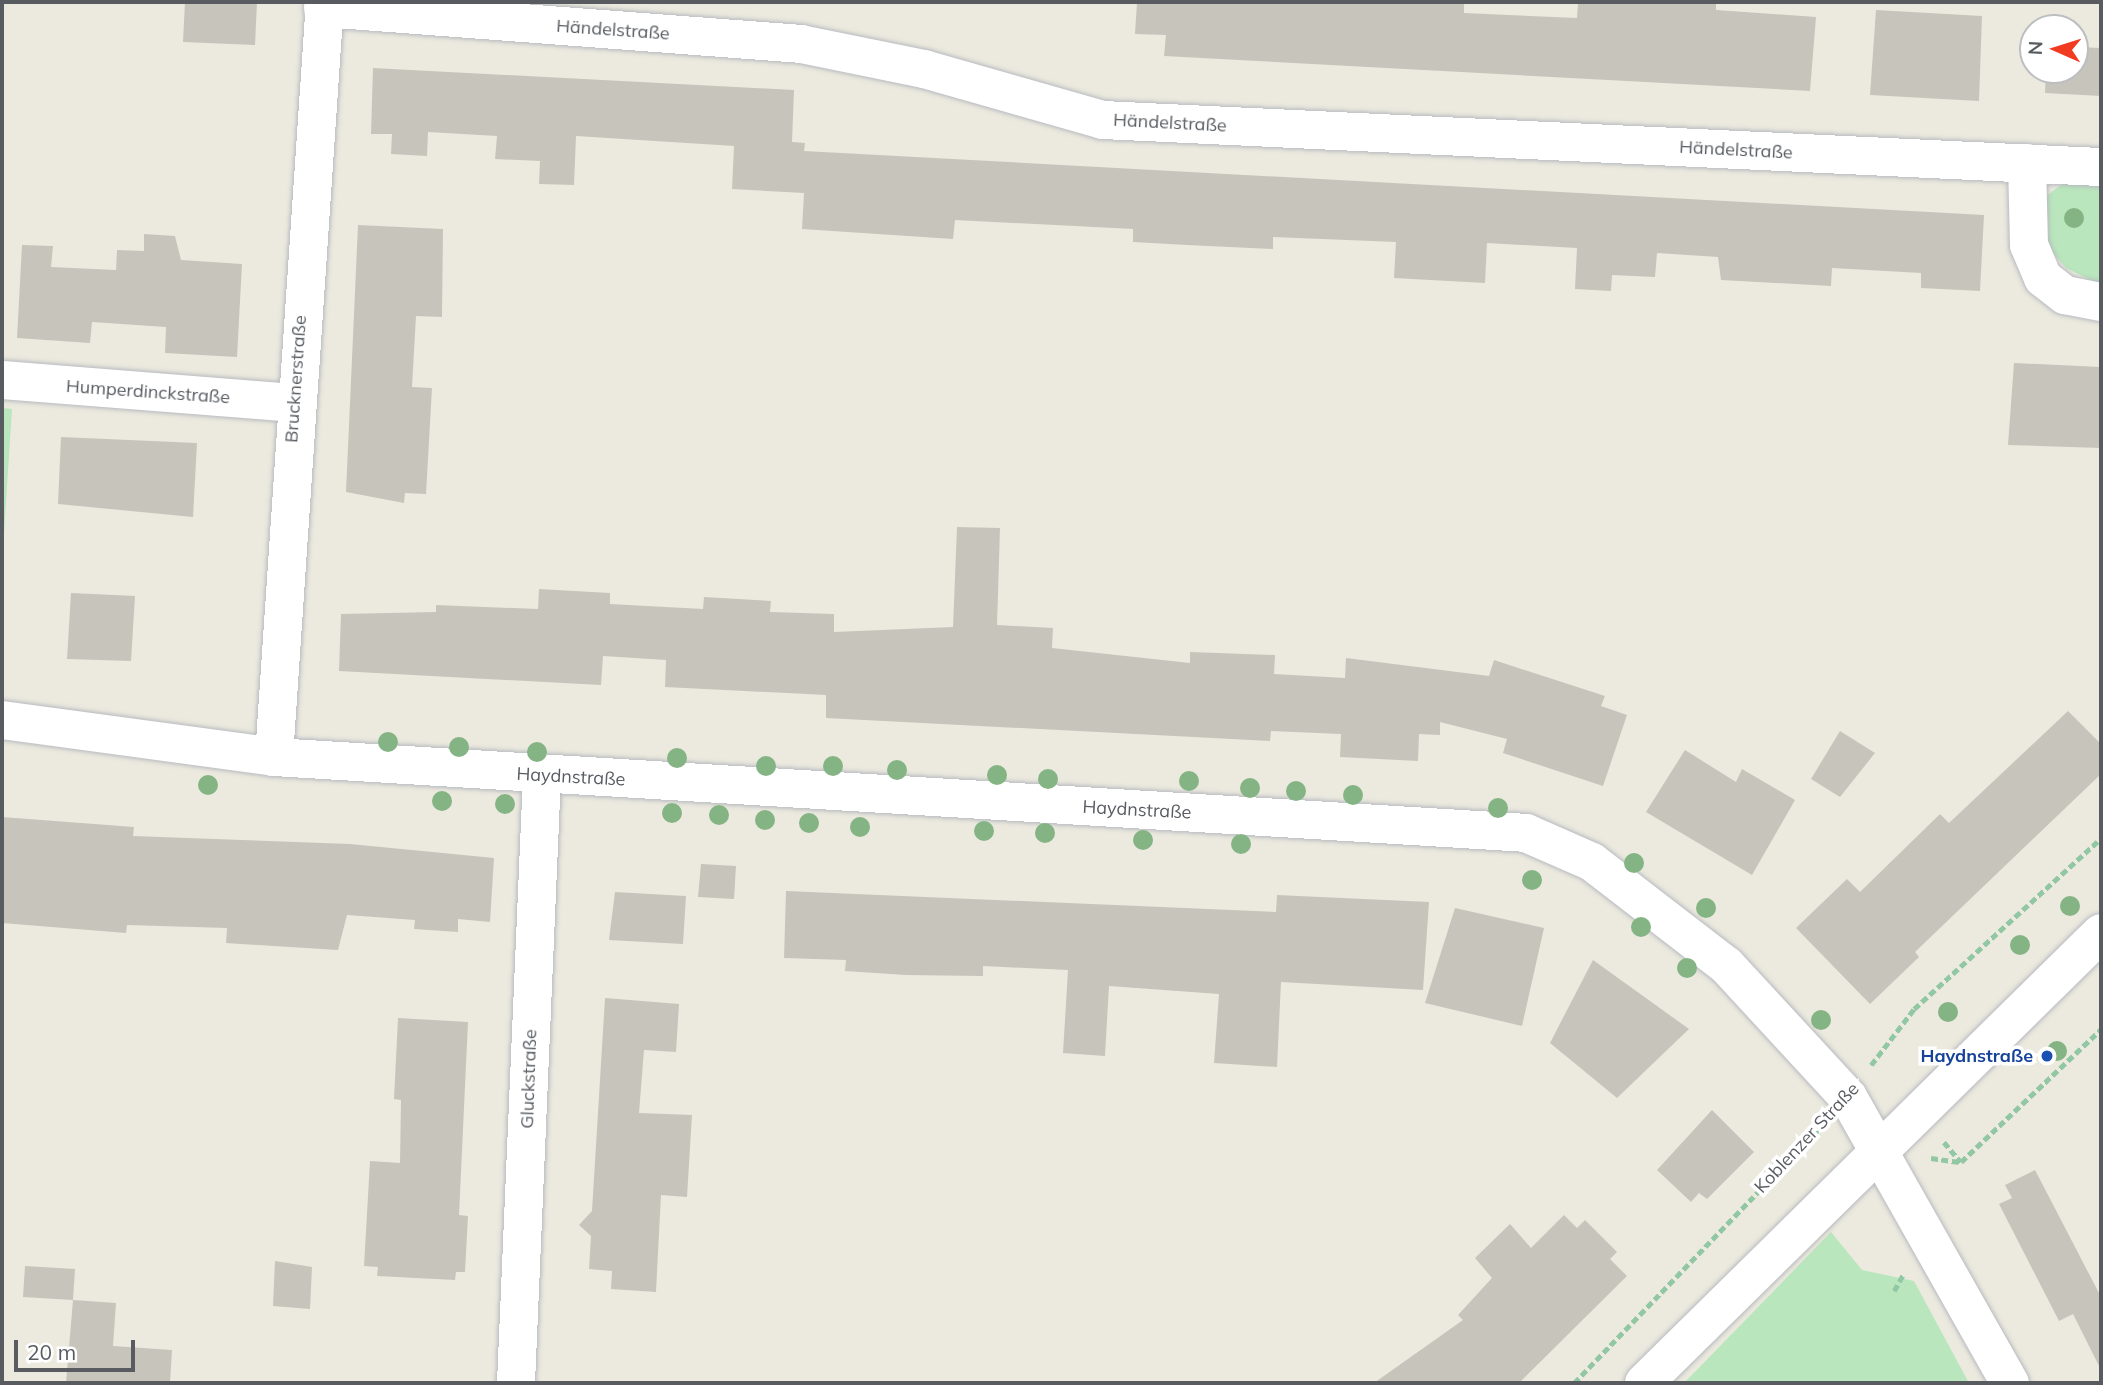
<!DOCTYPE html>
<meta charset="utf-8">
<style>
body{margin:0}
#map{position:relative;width:2103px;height:1385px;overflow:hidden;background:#eceadf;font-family:Mulish,sans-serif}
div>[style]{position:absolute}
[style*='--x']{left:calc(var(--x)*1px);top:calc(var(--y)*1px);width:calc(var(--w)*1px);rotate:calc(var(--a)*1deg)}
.green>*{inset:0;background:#b9e6bc}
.building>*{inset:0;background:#c7c4bc}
.path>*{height:4.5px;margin-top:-2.25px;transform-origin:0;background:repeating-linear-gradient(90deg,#92c7a4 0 7px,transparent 0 10.5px)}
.roads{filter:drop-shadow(0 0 2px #b7babf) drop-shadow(0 0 2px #b7babf)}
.minor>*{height:38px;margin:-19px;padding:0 19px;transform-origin:19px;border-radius:19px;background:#fff}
.secondary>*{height:38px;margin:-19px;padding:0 19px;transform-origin:19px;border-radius:19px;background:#fff}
.trees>*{width:20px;height:20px;margin:-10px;border-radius:50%;background:#85b484}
.dots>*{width:19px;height:19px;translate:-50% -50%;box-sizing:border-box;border:4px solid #fff;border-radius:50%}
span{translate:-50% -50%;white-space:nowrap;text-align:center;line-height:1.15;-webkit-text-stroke:7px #fff;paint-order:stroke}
.street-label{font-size:18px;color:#585c61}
.transit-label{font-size:18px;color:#164399;font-weight:700}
.right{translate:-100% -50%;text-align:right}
.frame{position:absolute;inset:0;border:4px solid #585c61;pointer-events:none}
.north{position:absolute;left:2019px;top:14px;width:70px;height:70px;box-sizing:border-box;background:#fff;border:2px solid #bcbec0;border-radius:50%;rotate:273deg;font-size:19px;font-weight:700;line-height:28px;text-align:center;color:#585c61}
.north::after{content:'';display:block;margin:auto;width:24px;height:32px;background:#f03b21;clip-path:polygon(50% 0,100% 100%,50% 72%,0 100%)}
.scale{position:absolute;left:14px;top:1340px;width:121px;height:32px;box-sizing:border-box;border:4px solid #585c61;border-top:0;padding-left:9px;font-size:21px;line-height:24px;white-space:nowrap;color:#585c61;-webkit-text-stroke:5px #fff;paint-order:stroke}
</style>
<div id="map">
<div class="green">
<i style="clip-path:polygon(2068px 180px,2101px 180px,2101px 285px,2066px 268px,2046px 245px,2046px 196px)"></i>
<i style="clip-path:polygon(2px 408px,12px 409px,2px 565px)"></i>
<i style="clip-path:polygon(1831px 1232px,1862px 1270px,1914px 1281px,1969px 1383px,1684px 1383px)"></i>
</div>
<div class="building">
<i style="clip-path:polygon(185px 2px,257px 2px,255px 45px,183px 42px)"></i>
<i style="clip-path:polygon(1137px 2px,1464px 2px,1464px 13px,1577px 18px,1578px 3px,1716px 2px,1716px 10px,1816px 17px,1810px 91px,1164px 56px,1166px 35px,1135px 34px)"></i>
<i style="clip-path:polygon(1876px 10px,1982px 16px,1979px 101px,1870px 95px)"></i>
<i style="clip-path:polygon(2075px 47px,2101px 48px,2101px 96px,2045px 93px,2046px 70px,2075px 70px)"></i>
<i style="clip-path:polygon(373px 68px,794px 90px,792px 142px,805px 143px,804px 151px,1984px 215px,1980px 291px,1921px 288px,1921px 273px,1832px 268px,1831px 286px,1721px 280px,1718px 257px,1657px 253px,1655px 277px,1612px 275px,1611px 291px,1575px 289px,1577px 248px,1487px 243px,1485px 283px,1394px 278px,1396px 242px,1273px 237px,1273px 249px,1187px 245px,1133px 242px,1133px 229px,955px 220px,953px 239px,802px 229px,804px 193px,732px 189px,734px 146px,576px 136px,574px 185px,539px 184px,540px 161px,495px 159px,497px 136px,428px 132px,427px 156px,391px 154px,392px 134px,371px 134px)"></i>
<i style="clip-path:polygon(358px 225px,443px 229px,442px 317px,416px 316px,412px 387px,432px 388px,426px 494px,405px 493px,404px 503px,346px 492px)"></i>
<i style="clip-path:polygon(144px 234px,175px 236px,181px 260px,242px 264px,237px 357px,165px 353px,166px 327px,92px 322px,90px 343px,17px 338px,22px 245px,53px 246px,51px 267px,116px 270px,117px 250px,144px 251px)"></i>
<i style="clip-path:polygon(2014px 363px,2101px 367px,2101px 448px,2008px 445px)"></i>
<i style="clip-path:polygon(61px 437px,197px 443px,193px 517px,58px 504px)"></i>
<i style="clip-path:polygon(957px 527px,1000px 528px,997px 625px,1053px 628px,1052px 648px,1190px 663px,1190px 652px,1275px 655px,1274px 674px,1345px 678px,1346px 658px,1489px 676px,1494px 660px,1605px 696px,1601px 706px,1627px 715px,1603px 786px,1503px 753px,1507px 739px,1440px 722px,1440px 735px,1419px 734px,1418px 761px,1340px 757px,1341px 734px,1271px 731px,1270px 741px,826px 718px,826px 695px,665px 687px,666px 660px,603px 656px,601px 685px,339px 671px,341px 614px,436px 612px,436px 605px,538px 609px,539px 589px,610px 593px,610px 604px,703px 609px,704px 597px,771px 601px,770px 612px,834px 614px,834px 632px,953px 627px)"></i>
<i style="clip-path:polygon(71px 593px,135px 596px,131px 661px,67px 659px)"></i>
<i style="clip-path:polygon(2068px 711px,2101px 744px,2101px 774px,1915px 952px,1919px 957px,1870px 1004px,1796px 928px,1847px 879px,1860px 892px,1940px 814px,1949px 823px)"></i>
<i style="clip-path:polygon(1840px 731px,1875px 753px,1840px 797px,1811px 779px)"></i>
<i style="clip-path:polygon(1685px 750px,1736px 782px,1742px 769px,1795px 800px,1752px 875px,1646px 812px)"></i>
<i style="clip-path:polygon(2px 817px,134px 827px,133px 836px,350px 844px,494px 858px,490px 922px,458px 919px,458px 932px,414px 929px,415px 920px,347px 915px,338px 950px,226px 943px,227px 928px,127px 925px,126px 933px,2px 923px)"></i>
<i style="clip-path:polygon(701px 864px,736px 866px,734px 899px,698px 897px)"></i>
<i style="clip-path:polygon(786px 891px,1276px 912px,1277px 895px,1429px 902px,1423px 990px,1281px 982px,1277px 1067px,1214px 1063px,1219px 994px,1109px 986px,1105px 1056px,1063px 1053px,1068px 970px,983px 966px,983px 976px,906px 975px,845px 971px,846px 960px,784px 958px)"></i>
<i style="clip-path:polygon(615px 892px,686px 896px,683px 944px,609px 940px)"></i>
<i style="clip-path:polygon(1455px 908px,1544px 928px,1522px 1026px,1425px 1003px)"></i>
<i style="clip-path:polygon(1593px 960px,1689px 1029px,1617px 1098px,1550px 1043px)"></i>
<i style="clip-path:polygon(605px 998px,679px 1004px,676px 1052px,644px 1050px,639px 1113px,692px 1115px,687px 1197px,661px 1195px,656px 1292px,611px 1289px,612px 1271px,589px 1269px,591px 1236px,579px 1225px,592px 1211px)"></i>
<i style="clip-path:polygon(398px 1018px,468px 1022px,459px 1215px,468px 1216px,465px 1272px,456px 1272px,455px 1280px,377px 1276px,378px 1267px,364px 1266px,370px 1161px,400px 1163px,401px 1100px,394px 1099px)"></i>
<i style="clip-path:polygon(1712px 1110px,1754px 1152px,1707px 1199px,1699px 1193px,1691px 1202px,1657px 1170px)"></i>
<i style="clip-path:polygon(2035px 1170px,2101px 1297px,2101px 1370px,2073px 1314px,2059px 1321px,1999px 1204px,2012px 1198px,2005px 1185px)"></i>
<i style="clip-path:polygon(1564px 1215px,1577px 1228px,1585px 1220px,1617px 1252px,1610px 1259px,1627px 1276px,1519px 1383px,1374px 1383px,1463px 1320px,1458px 1315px,1492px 1278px,1475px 1258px,1510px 1224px,1531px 1248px)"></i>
<i style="clip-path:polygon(275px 1261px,312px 1267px,310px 1309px,273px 1306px)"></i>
<i style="clip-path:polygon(25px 1266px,75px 1269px,73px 1300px,23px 1297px)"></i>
<i style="clip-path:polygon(73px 1300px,116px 1303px,113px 1346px,172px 1350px,170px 1383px,66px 1383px)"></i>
</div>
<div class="path">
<i style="--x:1871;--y:1065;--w:71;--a:-52.5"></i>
<i style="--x:1914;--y:1009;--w:253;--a:-42.4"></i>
<i style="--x:1944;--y:1142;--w:26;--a:50"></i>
<i style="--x:1931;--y:1158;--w:30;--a:8"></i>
<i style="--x:1961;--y:1162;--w:193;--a:-43.5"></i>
<i style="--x:1894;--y:1291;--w:18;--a:-61"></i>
<i style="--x:1574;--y:1383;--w:356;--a:-46.1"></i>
</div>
<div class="roads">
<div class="minor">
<i style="--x:323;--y:8;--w:479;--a:4.3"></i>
<i style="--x:801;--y:44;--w:126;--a:11.5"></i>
<i style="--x:924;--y:69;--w:186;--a:15.9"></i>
<i style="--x:1103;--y:120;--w:999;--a:2.7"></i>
<i style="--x:2027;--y:163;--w:82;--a:88.6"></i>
<i style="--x:2029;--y:245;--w:36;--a:67"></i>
<i style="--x:2043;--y:278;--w:28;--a:38"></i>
<i style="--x:2065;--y:295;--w:37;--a:11"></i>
<i style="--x:2;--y:380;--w:292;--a:4.5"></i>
<i style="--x:2;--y:720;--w:275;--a:7.7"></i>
<i style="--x:274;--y:757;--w:1254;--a:3.47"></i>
<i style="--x:1526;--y:833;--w:72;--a:23.7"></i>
<i style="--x:1592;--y:862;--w:170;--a:37.6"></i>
<i style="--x:1727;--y:966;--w:178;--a:47.3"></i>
<i style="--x:1848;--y:1097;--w:329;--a:60.5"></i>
<i style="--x:274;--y:757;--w:757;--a:-86.14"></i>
<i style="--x:516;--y:1383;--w:609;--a:-87.55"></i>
</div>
<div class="secondary">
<i style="--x:1644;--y:1383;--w:641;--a:-44.56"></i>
</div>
</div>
<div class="trees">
<i style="left:2074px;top:218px"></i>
<i style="left:388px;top:742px"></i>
<i style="left:459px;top:747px"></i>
<i style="left:537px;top:752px"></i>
<i style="left:677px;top:758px"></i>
<i style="left:766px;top:766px"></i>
<i style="left:833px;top:766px"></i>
<i style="left:897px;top:770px"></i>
<i style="left:997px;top:775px"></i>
<i style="left:1048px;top:779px"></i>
<i style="left:1189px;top:781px"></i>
<i style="left:208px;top:785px"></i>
<i style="left:1250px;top:788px"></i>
<i style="left:1296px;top:791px"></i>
<i style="left:1353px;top:795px"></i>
<i style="left:442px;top:801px"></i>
<i style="left:505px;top:804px"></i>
<i style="left:1498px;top:808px"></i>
<i style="left:672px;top:813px"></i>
<i style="left:719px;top:815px"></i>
<i style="left:765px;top:820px"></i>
<i style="left:809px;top:823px"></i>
<i style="left:860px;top:827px"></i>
<i style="left:984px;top:831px"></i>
<i style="left:1045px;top:833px"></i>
<i style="left:1143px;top:840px"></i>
<i style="left:1241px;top:844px"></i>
<i style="left:1634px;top:863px"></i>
<i style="left:1532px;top:880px"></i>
<i style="left:2070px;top:906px"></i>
<i style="left:1706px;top:908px"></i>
<i style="left:1641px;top:927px"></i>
<i style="left:2020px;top:945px"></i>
<i style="left:1687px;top:968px"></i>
<i style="left:1948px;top:1012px"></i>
<i style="left:1821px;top:1020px"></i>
<i style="left:2057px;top:1051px"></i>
</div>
<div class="dots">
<i style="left:2047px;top:1056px;background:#1a4fb4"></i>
</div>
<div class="street-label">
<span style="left:613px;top:30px;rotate:4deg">Händelstraße</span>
<span style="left:1170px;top:123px;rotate:3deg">Händelstraße</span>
<span style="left:1736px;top:150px;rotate:3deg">Händelstraße</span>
<span style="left:296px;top:379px;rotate:-86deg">Brucknerstraße</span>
<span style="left:148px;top:392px;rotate:4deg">Humperdinckstraße</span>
<span style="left:571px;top:777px;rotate:3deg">Haydnstraße</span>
<span style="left:1137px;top:810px;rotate:3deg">Haydnstraße</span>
<span style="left:529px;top:1079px;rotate:-88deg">Gluckstraße</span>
<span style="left:1807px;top:1138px;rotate:-47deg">Koblenzer Straße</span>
</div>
<div class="transit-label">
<span class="right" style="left:2033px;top:1056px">Haydnstraße</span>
</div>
<div class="frame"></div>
<div class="north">N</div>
<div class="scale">20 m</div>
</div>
